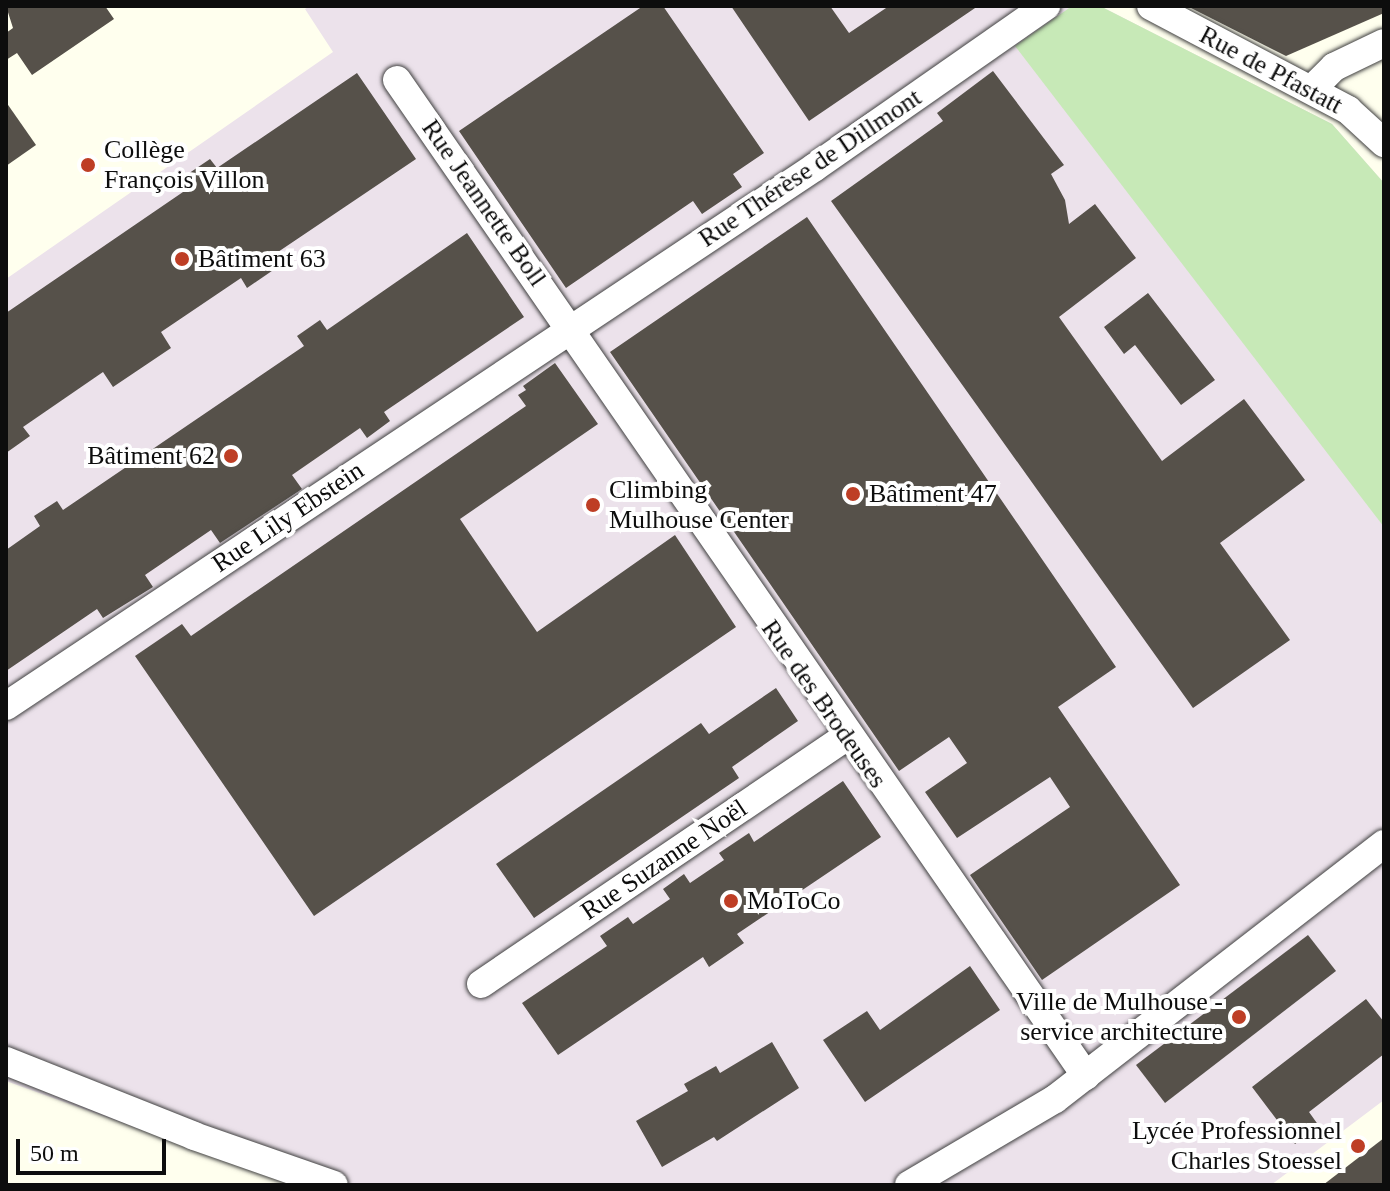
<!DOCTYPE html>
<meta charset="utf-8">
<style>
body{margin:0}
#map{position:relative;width:1390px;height:1191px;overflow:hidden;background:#ffe;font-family:"Times New Roman",serif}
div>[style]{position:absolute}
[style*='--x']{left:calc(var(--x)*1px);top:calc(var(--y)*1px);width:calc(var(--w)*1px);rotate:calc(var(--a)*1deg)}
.industrial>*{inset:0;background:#ece2eb}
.green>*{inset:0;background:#c7e9b7}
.building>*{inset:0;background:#56514a}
.roads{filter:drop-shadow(0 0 2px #404040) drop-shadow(0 0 2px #404040)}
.minor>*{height:28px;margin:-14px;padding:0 14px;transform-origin:14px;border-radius:14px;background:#fff}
.dots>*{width:22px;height:22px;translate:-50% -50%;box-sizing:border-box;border:4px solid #fff;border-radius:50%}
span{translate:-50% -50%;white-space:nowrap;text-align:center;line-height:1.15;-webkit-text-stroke:8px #fff;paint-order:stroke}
.street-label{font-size:26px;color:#0d0d0d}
.poi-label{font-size:26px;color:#0d0d0d}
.left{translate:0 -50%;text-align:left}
.right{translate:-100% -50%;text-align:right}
.frame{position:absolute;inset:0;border:8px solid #0d0d0d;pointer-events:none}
.scale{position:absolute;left:16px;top:1139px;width:150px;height:36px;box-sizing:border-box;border:4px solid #0d0d0d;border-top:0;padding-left:10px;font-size:24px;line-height:28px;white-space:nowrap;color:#0d0d0d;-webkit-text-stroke:6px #fff;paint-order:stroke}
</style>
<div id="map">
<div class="industrial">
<i style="clip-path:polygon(310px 6px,1100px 6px,1332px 124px,1384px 183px,1384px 1100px,1271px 1185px,295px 1185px,6px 1081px,6px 279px,333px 52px,305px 9px)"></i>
</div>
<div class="green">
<i style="clip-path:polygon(1072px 6px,1100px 6px,1332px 124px,1384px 183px,1384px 527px,1015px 46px)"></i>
</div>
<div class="building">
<i style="clip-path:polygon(6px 6px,105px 6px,114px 19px,32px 75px,17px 53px,6px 60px,6px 33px,13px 28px)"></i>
<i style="clip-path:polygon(643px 6px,663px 6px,764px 153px,733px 174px,742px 187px,702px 214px,693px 201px,566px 288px,459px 131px)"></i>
<i style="clip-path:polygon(731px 6px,830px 6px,849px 33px,889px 6px,978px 6px,809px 121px)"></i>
<i style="clip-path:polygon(1187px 6px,1384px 6px,1384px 13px,1286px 56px)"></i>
<i style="clip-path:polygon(993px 71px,1064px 165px,1051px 174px,1065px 200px,1069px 224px,1095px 204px,1136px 258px,1059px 317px,1162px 461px,1244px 399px,1305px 480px,1220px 543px,1290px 640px,1193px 708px,831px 201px,943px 121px,937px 113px)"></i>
<i style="clip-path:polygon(357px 73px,416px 159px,275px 254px,282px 264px,247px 288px,241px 278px,161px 332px,171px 348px,113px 387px,103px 372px,23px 427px,30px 436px,6px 453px,6px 313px,183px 192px,176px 182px,210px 159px,217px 168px)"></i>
<i style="clip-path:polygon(6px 102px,36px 145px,6px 166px)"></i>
<i style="clip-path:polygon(807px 217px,1116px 667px,1058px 707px,1180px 885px,1042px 980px,970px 875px,1070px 807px,1050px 777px,957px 838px,925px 792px,967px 763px,949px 737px,899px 771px,610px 352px)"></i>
<i style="clip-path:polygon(467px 233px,524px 317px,384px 412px,390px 421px,367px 438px,360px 428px,292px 475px,302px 489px,220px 543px,211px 530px,145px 575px,153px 587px,103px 618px,97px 609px,6px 671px,6px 550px,40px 526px,34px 516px,57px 501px,63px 510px,304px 346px,297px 336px,320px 320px,327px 330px)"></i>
<i style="clip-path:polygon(1148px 293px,1215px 380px,1181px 405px,1135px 345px,1124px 354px,1104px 327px)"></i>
<i style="clip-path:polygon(555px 363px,598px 424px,460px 519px,537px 632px,675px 535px,736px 627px,314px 916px,135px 656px,182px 624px,191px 636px,526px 406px,518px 395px,526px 390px,523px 386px)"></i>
<i style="clip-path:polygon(776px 688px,798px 721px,732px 767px,739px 778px,534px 918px,496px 864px,701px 723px,709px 734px)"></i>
<i style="clip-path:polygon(843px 781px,881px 837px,737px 934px,744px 943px,709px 967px,703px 957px,558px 1055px,522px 1003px,607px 946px,600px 936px,628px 917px,633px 924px,670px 899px,663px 889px,684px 874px,690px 883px,724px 860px,719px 853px,749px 833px,754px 842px)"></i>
<i style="clip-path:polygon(1308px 935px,1336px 971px,1165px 1103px,1136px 1065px)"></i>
<i style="clip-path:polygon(970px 966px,1000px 1010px,865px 1102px,823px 1040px,867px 1011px,880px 1030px)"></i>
<i style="clip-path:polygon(1366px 999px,1384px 1022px,1384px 1054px,1309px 1112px,1319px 1126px,1295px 1144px,1252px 1087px)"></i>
<i style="clip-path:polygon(772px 1042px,799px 1088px,717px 1141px,714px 1137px,662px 1167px,636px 1121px,688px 1091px,684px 1084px,716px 1066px,720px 1073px)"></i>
<i style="clip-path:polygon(1384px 1138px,1384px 1185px,1323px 1185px)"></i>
</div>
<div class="roads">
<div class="minor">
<i style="--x:1151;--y:6;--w:223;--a:27.8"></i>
<i style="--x:1348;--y:110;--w:49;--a:42.5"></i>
<i style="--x:397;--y:80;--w:1211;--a:55.33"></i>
<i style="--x:1312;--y:89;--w:31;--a:-45"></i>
<i style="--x:1334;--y:67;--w:55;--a:-25.6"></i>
<i style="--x:6;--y:706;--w:972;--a:-33.67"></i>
<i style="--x:815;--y:167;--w:282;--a:-34.9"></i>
<i style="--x:481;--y:984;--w:442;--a:-34.1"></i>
<i style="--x:6;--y:1061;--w:202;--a:21.7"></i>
<i style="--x:194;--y:1136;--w:148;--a:19.3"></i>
<i style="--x:909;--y:1185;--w:169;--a:-30.5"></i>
<i style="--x:1055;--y:1099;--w:416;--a:-37.8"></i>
</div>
</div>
<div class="dots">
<i style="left:88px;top:165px;background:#be3e25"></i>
<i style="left:182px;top:259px;background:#be3e25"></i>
<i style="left:231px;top:456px;background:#be3e25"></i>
<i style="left:853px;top:494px;background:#be3e25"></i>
<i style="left:593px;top:505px;background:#be3e25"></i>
<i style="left:731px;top:901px;background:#be3e25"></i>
<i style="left:1239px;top:1017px;background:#be3e25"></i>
<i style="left:1358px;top:1146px;background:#be3e25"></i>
</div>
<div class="street-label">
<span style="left:1271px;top:70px;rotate:28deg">Rue de Pfastatt</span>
<span style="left:810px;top:168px;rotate:-34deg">Rue Thérèse de Dillmont</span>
<span style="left:484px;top:203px;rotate:55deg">Rue Jeannette Boll</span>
<span style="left:288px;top:517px;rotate:-34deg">Rue Lily Ebstein</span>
<span style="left:824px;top:704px;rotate:55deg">Rue des Brodeuses</span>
<span style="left:664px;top:860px;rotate:-34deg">Rue Suzanne Noël</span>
</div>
<div class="poi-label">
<span class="left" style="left:104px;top:165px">Collège<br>François Villon</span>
<span class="left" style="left:198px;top:259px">Bâtiment 63</span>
<span class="right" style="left:215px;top:456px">Bâtiment 62</span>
<span class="left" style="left:609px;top:505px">Climbing<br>Mulhouse Center</span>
<span class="left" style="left:869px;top:494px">Bâtiment 47</span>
<span class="left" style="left:747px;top:901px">MoToCo</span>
<span class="right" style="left:1223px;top:1017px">Ville de Mulhouse -<br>service architecture</span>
<span class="right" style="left:1342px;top:1146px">Lycée Professionnel<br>Charles Stoessel</span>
</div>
<div class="frame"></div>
<div class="scale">50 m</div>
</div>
